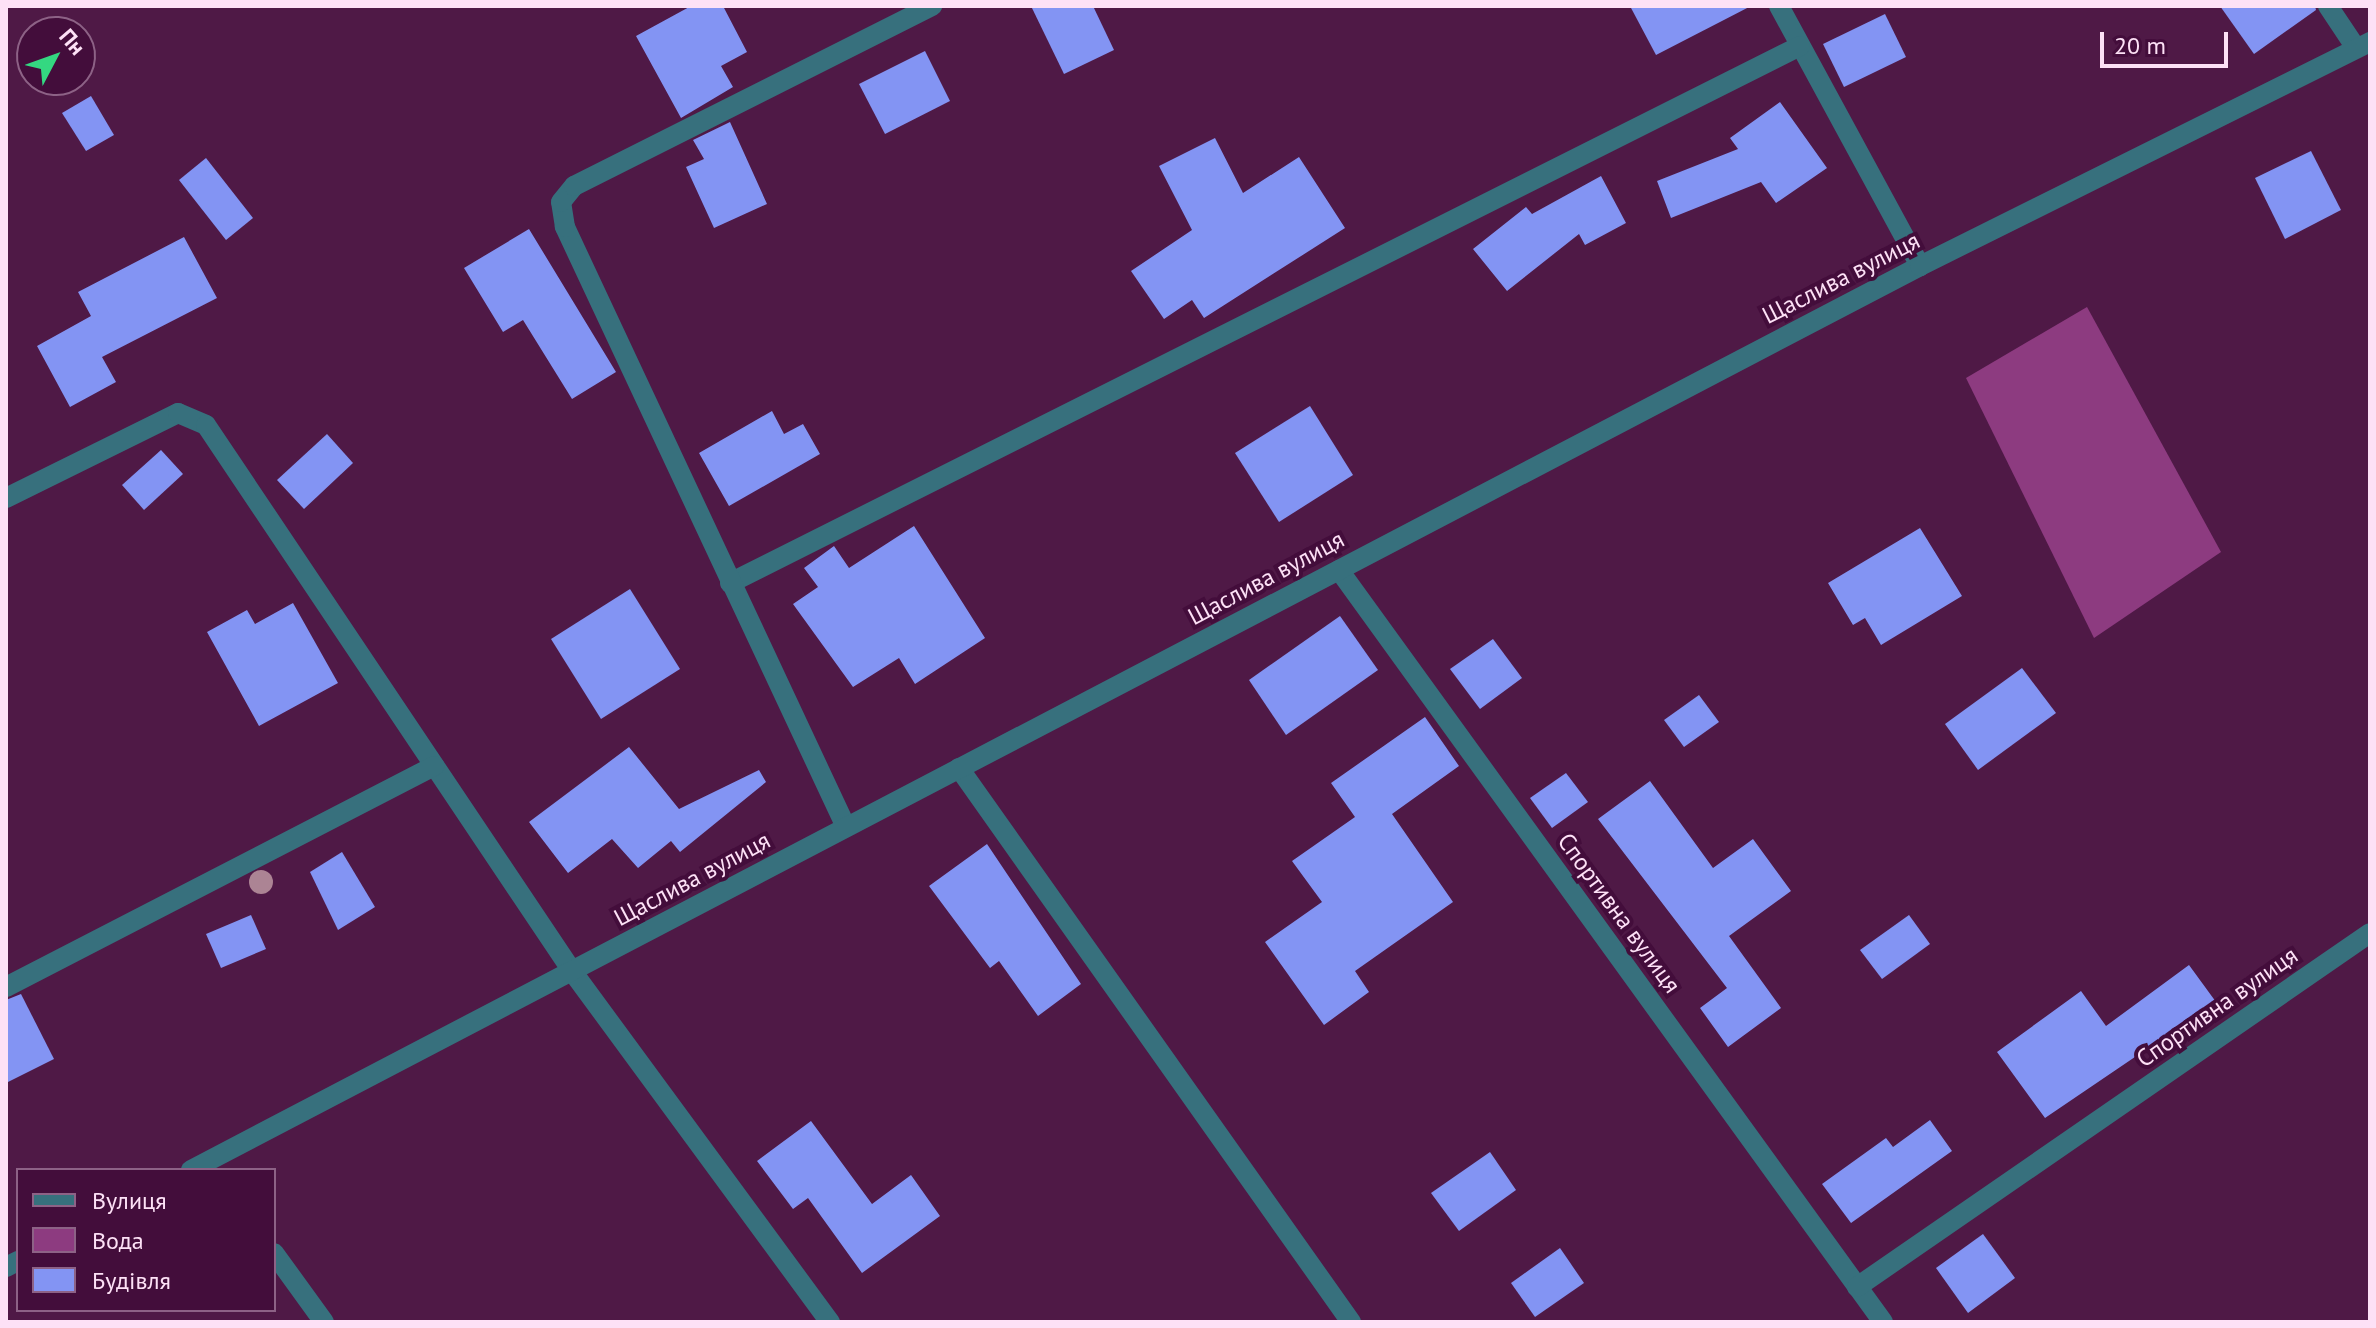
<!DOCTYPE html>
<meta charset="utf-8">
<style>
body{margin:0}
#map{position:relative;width:2376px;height:1328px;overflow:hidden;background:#4f1946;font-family:"PT Sans",sans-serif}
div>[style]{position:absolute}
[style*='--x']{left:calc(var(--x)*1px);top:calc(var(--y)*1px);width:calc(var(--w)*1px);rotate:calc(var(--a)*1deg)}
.water>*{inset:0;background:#8d3b80}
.building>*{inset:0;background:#8394f3}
.minor>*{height:20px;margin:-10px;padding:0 10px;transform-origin:10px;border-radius:10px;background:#37707d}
.trees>*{width:24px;height:24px;margin:-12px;border-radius:50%;background:#ac8494}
span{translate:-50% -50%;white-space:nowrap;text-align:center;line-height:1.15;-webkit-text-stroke:8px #430d3b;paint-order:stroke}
.street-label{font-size:24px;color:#fde1f6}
.frame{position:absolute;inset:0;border:8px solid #fde1f6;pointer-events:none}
.legend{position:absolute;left:16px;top:1168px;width:260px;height:144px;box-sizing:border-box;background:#430d3b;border:2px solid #8d6286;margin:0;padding:10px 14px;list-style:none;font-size:24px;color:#fde1f6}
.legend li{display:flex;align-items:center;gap:16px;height:40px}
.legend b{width:40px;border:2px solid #8d6286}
.north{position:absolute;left:16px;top:16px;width:80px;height:80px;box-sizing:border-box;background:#430d3b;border:2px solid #8d6286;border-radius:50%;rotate:49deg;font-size:22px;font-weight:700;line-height:32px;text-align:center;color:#fde1f6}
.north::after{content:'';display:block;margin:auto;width:28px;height:36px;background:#34d881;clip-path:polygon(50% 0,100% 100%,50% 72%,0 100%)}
.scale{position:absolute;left:2100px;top:32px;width:128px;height:36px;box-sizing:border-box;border:4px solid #fde1f6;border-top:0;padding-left:10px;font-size:24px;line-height:28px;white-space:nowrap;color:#fde1f6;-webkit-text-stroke:6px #430d3b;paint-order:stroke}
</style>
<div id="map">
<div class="water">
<i style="clip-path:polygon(2087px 307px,2221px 552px,2094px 638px,1966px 378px)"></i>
</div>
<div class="building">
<i style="clip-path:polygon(691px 6px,723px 6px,747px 52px,721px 66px,733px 87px,681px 118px,636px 36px)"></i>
<i style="clip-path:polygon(1031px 6px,1093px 6px,1114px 50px,1064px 74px)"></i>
<i style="clip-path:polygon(1630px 6px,1751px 6px,1656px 55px)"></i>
<i style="clip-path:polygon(2220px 6px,2315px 6px,2316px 10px,2254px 54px)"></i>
<i style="clip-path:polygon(1885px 14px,1906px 57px,1844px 87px,1823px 44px)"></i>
<i style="clip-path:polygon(925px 51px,950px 101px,885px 134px,859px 84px)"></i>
<i style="clip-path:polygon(91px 96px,114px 135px,86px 151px,62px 113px)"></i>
<i style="clip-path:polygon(1780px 102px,1827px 168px,1776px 203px,1761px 182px,1671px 218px,1657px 181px,1738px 149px,1730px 138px)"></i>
<i style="clip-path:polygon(730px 122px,767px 204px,714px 228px,686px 167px,704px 159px,693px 140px)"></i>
<i style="clip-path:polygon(1215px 138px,1243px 193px,1299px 157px,1345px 228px,1204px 318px,1192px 300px,1164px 319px,1131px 271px,1192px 230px,1159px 166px)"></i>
<i style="clip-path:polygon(2311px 151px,2341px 210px,2285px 239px,2255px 178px)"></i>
<i style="clip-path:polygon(206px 158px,253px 218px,226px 240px,179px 180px)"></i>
<i style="clip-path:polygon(1601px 176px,1626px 223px,1585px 245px,1579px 234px,1507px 291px,1473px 249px,1526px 207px,1532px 214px)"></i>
<i style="clip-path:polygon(529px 229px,616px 372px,572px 399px,523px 320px,503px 332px,464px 268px)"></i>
<i style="clip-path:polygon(184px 237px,217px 298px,102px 357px,116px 382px,70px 407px,37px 346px,91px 316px,78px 292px)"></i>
<i style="clip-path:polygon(1310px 406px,1353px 475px,1279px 522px,1235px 453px)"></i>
<i style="clip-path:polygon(772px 411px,784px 434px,803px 424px,820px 454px,729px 506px,699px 453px)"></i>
<i style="clip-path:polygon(327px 434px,353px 463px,304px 509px,277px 480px)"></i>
<i style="clip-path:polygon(161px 450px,183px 474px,144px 510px,122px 485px)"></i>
<i style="clip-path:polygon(914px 526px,985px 638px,915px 684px,899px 658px,853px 687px,793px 604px,818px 587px,804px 568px,834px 546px,849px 568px)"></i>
<i style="clip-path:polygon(1920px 528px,1962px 596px,1881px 645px,1865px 618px,1853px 625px,1828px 583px)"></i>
<i style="clip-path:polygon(630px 589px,680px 669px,601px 719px,551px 639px)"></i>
<i style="clip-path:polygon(293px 603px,338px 683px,259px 726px,207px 632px,247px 610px,255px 624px)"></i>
<i style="clip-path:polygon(1340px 616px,1378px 670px,1286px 735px,1249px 680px)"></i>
<i style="clip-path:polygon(1493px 639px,1522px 678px,1480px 709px,1450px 669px)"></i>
<i style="clip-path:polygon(2022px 668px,2056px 713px,1978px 770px,1945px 724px)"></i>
<i style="clip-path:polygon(1699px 695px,1719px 722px,1684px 747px,1664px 720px)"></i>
<i style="clip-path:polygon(1425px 717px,1459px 766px,1392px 814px,1453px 902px,1355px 971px,1369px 992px,1324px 1025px,1265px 942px,1322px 902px,1292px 861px,1355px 817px,1331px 783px)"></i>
<i style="clip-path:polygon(629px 747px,679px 809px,759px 770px,766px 782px,680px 852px,671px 841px,638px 868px,612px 839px,568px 873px,529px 822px)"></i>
<i style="clip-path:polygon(1566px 773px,1588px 802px,1552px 828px,1530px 798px)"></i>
<i style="clip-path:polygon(1650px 781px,1713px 868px,1753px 839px,1791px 891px,1729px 936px,1781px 1008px,1728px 1047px,1700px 1008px,1727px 988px,1598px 819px)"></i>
<i style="clip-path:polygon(987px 844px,1081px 984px,1038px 1016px,999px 961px,990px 968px,929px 886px)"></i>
<i style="clip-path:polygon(342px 852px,375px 907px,338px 930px,310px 872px)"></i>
<i style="clip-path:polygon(251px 915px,266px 949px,221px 968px,206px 934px)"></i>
<i style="clip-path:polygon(1909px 915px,1930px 944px,1882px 979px,1860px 950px)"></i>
<i style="clip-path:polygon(2189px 965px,2216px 1002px,2045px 1118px,1997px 1052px,2081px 991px,2106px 1026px)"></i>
<i style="clip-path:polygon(21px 994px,54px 1059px,6px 1083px,6px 1000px)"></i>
<i style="clip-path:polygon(1930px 1120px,1952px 1151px,1851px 1223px,1822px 1184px,1886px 1138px,1893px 1147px)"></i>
<i style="clip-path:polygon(811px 1121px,872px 1204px,911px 1175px,940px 1216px,862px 1273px,808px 1198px,793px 1209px,757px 1161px)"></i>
<i style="clip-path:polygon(1490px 1152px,1516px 1190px,1459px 1231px,1431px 1193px)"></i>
<i style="clip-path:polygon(1983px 1234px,2015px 1278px,1968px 1313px,1936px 1268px)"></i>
<i style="clip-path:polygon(1560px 1248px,1584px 1283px,1535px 1317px,1511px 1283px)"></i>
</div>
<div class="minor">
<i style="--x:1779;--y:6;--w:296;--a:61.5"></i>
<i style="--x:2328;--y:6;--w:50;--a:56.3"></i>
<i style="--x:6;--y:498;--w:192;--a:-26.3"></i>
<i style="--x:178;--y:413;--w:30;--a:23"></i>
<i style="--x:206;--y:425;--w:657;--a:56.16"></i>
<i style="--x:572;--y:971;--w:436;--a:53.7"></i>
<i style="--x:1339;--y:570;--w:928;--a:54.12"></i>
<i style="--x:730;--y:583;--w:1197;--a:-26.65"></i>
<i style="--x:959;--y:768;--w:679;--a:54.72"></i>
<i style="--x:846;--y:827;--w:663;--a:-115.1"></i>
<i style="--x:565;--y:227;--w:25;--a:-99"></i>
<i style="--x:561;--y:202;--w:21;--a:-51"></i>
<i style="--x:574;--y:186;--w:401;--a:-26.7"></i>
<i style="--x:6;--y:987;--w:482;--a:-27.3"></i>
<i style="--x:191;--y:1170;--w:1951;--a:-27.6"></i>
<i style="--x:1920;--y:266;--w:503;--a:-26.46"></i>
<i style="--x:274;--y:1253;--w:85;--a:54.1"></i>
<i style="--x:6;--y:1267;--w:13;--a:-27"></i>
<i style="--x:1857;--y:1287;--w:623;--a:-34.61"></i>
</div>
<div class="trees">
<i style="left:261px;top:882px"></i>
</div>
<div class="street-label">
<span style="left:1841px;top:278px;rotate:-27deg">Щаслива вулиця</span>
<span style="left:1266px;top:578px;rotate:-28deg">Щаслива вулиця</span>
<span style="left:692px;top:879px;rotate:-28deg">Щаслива вулиця</span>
<span style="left:1619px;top:913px;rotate:54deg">Спортивна вулиця</span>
<span style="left:2217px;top:1007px;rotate:-35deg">Спортивна вулиця</span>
</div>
<div class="frame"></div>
<ul class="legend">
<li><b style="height:10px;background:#37707d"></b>Вулиця</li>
<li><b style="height:22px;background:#8d3b80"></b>Вода</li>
<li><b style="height:22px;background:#8394f3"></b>Будівля</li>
</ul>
<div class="north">Пн</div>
<div class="scale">20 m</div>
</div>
